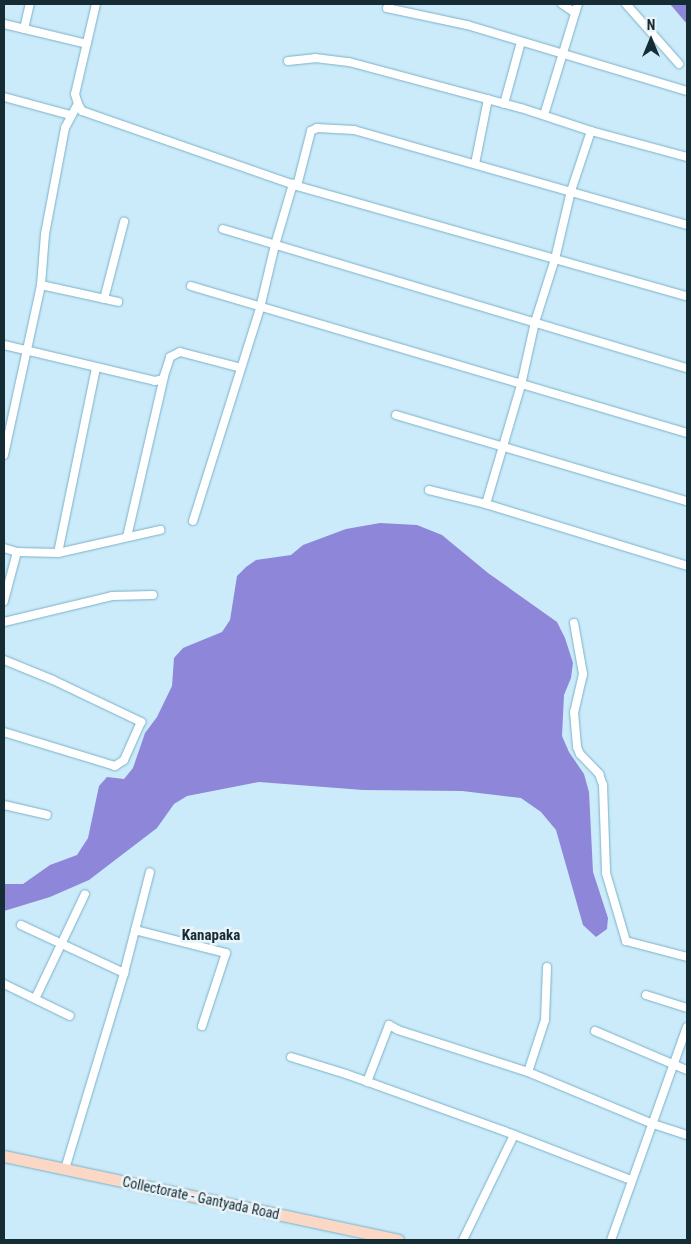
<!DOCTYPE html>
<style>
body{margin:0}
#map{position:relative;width:691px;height:1244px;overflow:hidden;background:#cbebfa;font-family:"Roboto Condensed",sans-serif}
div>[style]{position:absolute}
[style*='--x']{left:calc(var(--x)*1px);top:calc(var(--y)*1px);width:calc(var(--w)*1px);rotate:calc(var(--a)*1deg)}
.water>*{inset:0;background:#8e86d9}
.roads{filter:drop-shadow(0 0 1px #7bb1c8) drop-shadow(0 0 1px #7bb1c8)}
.street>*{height:8px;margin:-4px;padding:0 4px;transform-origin:4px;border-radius:4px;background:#fff}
.secondary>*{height:11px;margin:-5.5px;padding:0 5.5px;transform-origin:5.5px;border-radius:5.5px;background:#fbd8c5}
span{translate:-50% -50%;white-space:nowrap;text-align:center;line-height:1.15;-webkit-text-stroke:5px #eaf4f9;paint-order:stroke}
.street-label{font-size:14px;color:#162c35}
.neighbourhood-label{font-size:15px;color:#162c35;font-weight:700}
.frame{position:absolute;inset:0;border:5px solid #162c35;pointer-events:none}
.north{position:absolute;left:626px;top:15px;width:50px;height:50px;-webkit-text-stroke:4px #eaf4f9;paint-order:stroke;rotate:0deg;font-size:14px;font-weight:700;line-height:20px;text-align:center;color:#162c35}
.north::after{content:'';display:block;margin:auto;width:18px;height:22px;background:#162c35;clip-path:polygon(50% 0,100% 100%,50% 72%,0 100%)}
</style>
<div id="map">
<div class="water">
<i style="clip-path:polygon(670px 4px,687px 4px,687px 24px)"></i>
<i style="clip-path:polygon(380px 523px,417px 525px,442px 535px,488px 573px,557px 622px,565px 638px,573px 663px,571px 678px,564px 695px,562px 736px,569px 752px,584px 774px,589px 792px,593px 872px,608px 918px,607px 929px,596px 937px,583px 925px,556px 830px,541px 812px,521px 798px,462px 791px,363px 790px,259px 782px,187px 796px,174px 804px,157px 828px,89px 880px,50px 897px,4px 911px,4px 884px,23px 884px,50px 865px,77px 855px,88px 838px,99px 786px,107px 777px,124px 779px,133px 768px,145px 733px,157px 717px,172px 686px,174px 658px,183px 648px,222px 632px,230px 620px,237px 576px,246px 567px,256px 560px,291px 555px,303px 545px,346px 529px)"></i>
</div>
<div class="roads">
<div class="street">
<i style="--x:96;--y:4;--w:92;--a:103.1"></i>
<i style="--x:75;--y:94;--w:10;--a:73"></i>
<i style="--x:78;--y:104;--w:8;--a:60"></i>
<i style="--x:82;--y:111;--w:228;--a:19.2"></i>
<i style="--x:297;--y:186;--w:405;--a:15.8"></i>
<i style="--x:562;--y:4;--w:14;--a:34"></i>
<i style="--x:626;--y:4;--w:80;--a:48.5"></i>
<i style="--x:387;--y:8;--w:82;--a:12"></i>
<i style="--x:467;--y:25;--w:230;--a:16.7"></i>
<i style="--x:4;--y:24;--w:85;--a:13.5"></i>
<i style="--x:24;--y:29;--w:26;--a:-77"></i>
<i style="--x:288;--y:61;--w:27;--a:-6"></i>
<i style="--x:315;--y:58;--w:34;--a:7"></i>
<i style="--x:349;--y:62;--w:178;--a:15"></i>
<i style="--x:521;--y:108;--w:74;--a:18.2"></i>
<i style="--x:591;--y:131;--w:99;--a:15.2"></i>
<i style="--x:4;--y:97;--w:68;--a:15.3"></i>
<i style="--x:504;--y:104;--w:64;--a:-74.7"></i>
<i style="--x:544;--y:115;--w:116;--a:-73"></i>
<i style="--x:475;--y:164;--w:66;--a:-78.7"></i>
<i style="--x:297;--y:186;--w:57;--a:-75.7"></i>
<i style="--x:311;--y:131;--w:7;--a:-27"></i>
<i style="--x:317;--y:128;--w:37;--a:3"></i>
<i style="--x:354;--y:130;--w:346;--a:15.9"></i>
<i style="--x:223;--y:229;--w:484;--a:16.7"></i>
<i style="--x:41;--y:285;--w:79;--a:12.4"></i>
<i style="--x:191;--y:286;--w:517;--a:16.51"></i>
<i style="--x:104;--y:299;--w:80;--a:-75.4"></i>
<i style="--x:4;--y:345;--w:155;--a:13.4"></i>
<i style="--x:155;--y:381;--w:8;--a:-14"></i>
<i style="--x:163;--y:379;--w:23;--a:-72"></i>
<i style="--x:170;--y:357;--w:11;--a:-27"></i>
<i style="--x:180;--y:352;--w:63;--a:14.7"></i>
<i style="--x:396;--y:415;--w:303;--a:16.5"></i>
<i style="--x:4;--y:455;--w:174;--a:-77.7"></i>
<i style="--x:41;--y:285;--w:51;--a:-85.5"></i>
<i style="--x:45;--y:234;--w:108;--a:-79.3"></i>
<i style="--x:65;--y:128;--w:27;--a:-62"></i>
<i style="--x:429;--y:490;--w:59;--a:13.8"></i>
<i style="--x:486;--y:504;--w:210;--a:17.1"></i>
<i style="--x:486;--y:504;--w:124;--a:-73.6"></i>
<i style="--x:521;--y:385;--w:65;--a:-77.5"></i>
<i style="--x:535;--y:322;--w:66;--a:-72.4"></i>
<i style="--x:555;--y:259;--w:70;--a:-76.8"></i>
<i style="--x:571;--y:191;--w:63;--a:-71.6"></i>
<i style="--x:193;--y:521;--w:223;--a:-72.5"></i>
<i style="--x:260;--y:308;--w:65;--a:-76.6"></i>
<i style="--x:275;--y:245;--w:64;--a:-73.6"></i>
<i style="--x:127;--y:537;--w:164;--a:-77"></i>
<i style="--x:4;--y:548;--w:14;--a:17"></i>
<i style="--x:17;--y:552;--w:51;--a:104.9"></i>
<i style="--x:17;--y:552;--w:41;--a:1.4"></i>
<i style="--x:58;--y:553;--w:105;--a:-12.7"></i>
<i style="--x:58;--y:553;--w:189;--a:-78.4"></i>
<i style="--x:4;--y:622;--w:111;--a:-13.5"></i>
<i style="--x:112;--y:596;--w:41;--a:-1.4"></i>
<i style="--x:574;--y:623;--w:52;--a:80"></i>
<i style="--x:583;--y:674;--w:39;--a:103"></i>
<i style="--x:574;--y:712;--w:35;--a:85"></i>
<i style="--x:577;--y:747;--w:8;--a:67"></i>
<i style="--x:580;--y:754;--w:28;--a:46"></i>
<i style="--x:599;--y:774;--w:12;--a:70"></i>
<i style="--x:603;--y:785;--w:88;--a:88"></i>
<i style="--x:606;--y:873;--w:71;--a:73.6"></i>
<i style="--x:626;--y:941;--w:63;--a:14.7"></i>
<i style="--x:4;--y:660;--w:53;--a:22.2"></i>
<i style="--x:53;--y:680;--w:98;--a:25.5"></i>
<i style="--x:141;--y:722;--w:42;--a:114.1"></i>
<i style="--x:124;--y:760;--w:11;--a:146"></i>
<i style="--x:115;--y:766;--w:116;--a:-163"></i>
<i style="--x:4;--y:805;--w:44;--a:13.1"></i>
<i style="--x:21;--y:925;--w:114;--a:25"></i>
<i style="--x:135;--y:930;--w:94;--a:14.2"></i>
<i style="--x:226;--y:953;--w:77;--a:108.2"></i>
<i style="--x:4;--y:984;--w:73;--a:25.9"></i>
<i style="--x:646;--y:995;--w:43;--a:17.6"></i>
<i style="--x:35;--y:999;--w:116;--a:-64.5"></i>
<i style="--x:595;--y:1031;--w:100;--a:23"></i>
<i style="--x:291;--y:1057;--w:58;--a:17.2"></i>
<i style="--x:346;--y:1074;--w:168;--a:19.8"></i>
<i style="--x:504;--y:1131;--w:136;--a:21.1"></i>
<i style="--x:528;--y:1072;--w:55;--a:-71.9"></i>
<i style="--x:545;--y:1020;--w:53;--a:-87.8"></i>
<i style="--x:367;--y:1082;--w:61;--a:-68.9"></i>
<i style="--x:389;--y:1025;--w:10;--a:29"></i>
<i style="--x:398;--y:1030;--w:137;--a:17.9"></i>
<i style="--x:528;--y:1072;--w:135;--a:22.6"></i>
<i style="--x:653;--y:1124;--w:36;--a:18"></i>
<i style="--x:65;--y:1169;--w:205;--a:-73.2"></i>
<i style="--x:124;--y:973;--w:104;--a:-75.6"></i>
<i style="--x:463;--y:1240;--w:117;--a:-64.1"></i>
<i style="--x:611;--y:1240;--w:226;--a:-70.4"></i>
</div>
<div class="secondary">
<i style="--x:4;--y:1156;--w:403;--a:12"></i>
</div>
</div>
<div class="street-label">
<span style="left:201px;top:1198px;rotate:12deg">Collectorate - Gantyada Road</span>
</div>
<div class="neighbourhood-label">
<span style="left:211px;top:936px">Kanapaka</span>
</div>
<div class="frame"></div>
<div class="north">N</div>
</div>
